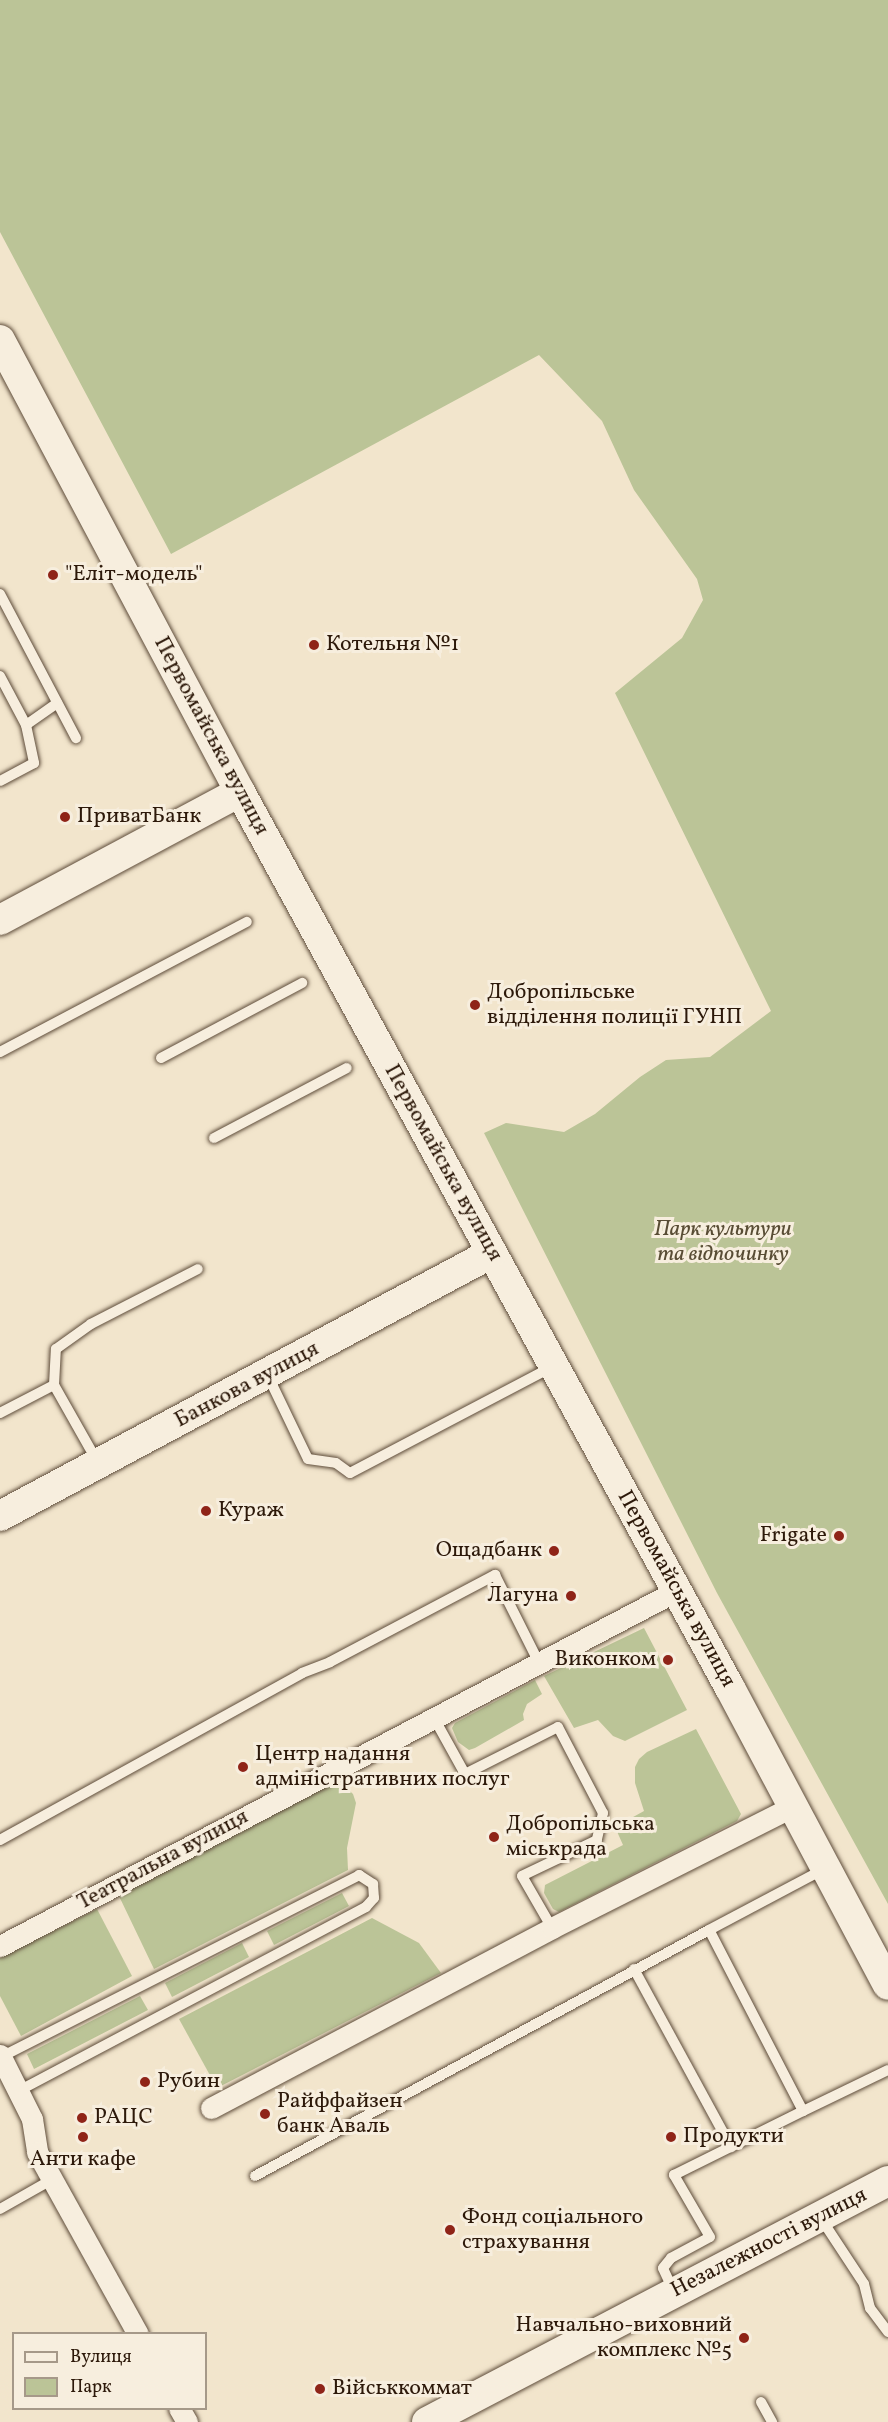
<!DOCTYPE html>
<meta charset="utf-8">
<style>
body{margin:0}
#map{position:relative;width:888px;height:2422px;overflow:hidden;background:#f2e5cc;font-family:Vollkorn,serif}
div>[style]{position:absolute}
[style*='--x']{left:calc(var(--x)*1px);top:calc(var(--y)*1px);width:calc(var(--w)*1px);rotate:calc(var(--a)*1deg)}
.green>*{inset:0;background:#bbc497}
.roads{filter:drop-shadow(0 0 2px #5e4c3a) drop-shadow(0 0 2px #5e4c3a)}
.lane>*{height:10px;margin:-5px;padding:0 5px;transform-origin:5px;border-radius:5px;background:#f7eede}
.street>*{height:21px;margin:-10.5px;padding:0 10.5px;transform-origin:10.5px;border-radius:10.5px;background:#f7eede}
.secondary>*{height:30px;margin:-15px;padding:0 15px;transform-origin:15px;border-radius:15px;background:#f7eede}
.dots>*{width:16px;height:16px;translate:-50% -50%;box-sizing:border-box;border:3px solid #f7eede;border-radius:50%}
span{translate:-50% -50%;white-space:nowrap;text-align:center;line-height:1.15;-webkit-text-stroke:6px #f7eede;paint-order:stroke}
.poi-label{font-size:22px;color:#2d190a}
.left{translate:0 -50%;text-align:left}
.right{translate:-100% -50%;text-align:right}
.street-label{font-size:22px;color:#2d190a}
.park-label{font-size:22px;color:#584c34;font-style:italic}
.legend{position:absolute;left:12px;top:2332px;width:195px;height:78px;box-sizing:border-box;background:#f7eede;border:2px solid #a69989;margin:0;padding:8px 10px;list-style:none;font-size:18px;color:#2d190a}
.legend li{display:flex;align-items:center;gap:12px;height:30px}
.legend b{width:30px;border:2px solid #a69989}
</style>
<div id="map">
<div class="green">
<i style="clip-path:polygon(0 0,888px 0,888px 1904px,717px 1593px,484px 1133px,506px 1123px,564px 1132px,595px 1114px,640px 1077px,666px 1060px,710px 1057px,771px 1011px,615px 693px,682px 638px,703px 600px,697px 579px,634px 490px,602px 421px,539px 355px,171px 554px,0 232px)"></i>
<i style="clip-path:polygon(644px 1628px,687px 1710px,625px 1741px,613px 1736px,598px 1720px,574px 1728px,544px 1676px)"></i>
<i style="clip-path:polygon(535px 1680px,542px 1694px,527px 1704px,523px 1714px,524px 1720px,475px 1748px,469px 1750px,458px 1742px,452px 1728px,455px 1723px)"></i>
<i style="clip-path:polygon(696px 1729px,741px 1814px,737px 1821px,559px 1912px,553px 1909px,544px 1893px,545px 1885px,623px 1845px,615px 1827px,644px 1811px,635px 1783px,635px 1767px,639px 1759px,647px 1752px)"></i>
<i style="clip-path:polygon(337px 1779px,353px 1794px,356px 1803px,347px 1848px,348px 1870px,154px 1969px,118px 1894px)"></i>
<i style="clip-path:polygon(342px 1893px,349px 1906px,274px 1945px,267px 1931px)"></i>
<i style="clip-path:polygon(97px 1909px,132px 1976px,21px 2036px,0 1996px,0 1958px)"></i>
<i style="clip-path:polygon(372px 1918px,419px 1943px,441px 1973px,217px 2088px,179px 2019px)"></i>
<i style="clip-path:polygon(242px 1943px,249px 1957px,172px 1997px,165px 1983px)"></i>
<i style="clip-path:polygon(140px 1996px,148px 2010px,34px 2069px,27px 2054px)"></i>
</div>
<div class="roads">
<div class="lane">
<i style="--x:0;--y:594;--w:163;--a:62.2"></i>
<i style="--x:0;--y:676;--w:55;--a:62"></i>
<i style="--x:26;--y:725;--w:39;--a:78"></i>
<i style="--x:34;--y:763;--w:38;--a:152"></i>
<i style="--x:26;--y:725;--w:38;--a:-35"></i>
<i style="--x:0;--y:1052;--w:279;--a:-27.8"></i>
<i style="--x:161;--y:1058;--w:160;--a:-28"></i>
<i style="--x:214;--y:1138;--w:150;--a:-27.8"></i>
<i style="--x:268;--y:1376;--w:92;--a:64.3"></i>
<i style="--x:308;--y:1459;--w:28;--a:8"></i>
<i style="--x:336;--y:1463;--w:17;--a:36"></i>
<i style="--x:350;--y:1473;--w:228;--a:-27.7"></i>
<i style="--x:0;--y:1413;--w:61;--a:-27.4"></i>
<i style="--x:97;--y:1461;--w:87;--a:-119.5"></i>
<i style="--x:54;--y:1385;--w:36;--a:-87"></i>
<i style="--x:56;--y:1349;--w:43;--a:-35.5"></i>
<i style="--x:91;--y:1324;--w:120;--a:-27.2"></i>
<i style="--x:434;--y:1718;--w:64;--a:61"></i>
<i style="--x:465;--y:1774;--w:104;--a:-26.8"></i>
<i style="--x:558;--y:1727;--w:97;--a:62.4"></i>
<i style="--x:603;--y:1813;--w:28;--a:103"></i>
<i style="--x:597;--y:1840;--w:83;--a:154.4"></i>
<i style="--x:522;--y:1876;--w:60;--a:60"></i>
<i style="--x:0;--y:1840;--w:345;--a:-28.9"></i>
<i style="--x:302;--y:1673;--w:30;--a:-21"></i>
<i style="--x:330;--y:1662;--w:187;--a:-27.8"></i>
<i style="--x:495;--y:1575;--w:101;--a:63.4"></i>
<i style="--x:634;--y:1969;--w:203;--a:61.4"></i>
<i style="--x:1;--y:2057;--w:402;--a:-26.9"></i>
<i style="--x:359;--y:1875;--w:17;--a:33"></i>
<i style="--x:373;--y:1884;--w:14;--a:86"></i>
<i style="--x:374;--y:1898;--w:12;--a:132"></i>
<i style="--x:366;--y:1907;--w:393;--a:152.1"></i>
<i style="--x:803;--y:2111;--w:94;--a:-25.8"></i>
<i style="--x:255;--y:2176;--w:516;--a:-28.45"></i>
<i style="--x:0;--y:2209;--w:61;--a:-29.5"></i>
<i style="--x:820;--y:2217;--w:80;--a:56.7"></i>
<i style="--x:864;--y:2284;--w:25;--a:76"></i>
<i style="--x:870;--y:2308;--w:30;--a:53"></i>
<i style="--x:674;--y:2292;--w:26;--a:-115"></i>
<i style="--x:663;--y:2268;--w:13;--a:-51"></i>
<i style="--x:671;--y:2258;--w:44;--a:-28.3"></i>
<i style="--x:710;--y:2237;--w:72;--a:-120.1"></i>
<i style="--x:674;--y:2175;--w:144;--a:-26.4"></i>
<i style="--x:803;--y:2111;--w:204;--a:-117.4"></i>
<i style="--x:709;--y:1930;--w:130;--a:-27.9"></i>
<i style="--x:761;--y:2402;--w:23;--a:61"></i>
</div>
<div class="street">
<i style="--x:0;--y:1946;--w:764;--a:-27.71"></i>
<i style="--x:0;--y:2055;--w:72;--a:63.4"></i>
<i style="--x:32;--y:2119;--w:33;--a:81"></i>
<i style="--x:37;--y:2152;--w:208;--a:61"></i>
<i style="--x:211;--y:2108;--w:386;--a:-27.8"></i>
<i style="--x:552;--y:1928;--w:271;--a:-26.8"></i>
<i style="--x:179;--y:2408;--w:16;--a:60"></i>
</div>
<div class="secondary">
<i style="--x:0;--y:340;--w:512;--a:62.03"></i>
<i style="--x:240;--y:792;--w:1021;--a:61.33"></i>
<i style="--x:730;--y:1688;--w:336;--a:62"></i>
<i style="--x:0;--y:920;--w:272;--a:-28.1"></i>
<i style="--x:0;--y:1516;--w:558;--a:-28.13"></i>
<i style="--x:427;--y:2422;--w:520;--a:-27.6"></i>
</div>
</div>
<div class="dots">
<i style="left:53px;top:575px;background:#8f2418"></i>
<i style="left:314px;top:645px;background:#8f2418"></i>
<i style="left:65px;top:817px;background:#8f2418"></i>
<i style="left:475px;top:1005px;background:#8f2418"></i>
<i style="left:206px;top:1511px;background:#8f2418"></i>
<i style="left:839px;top:1536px;background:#8f2418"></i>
<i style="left:554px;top:1551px;background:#8f2418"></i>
<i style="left:571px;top:1596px;background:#8f2418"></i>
<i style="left:668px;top:1660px;background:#8f2418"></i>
<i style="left:243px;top:1767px;background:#8f2418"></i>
<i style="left:494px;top:1837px;background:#8f2418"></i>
<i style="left:145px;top:2082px;background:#8f2418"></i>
<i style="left:265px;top:2114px;background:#8f2418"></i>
<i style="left:82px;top:2118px;background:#8f2418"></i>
<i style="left:83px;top:2137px;background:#8f2418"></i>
<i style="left:671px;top:2137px;background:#8f2418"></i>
<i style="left:450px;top:2230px;background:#8f2418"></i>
<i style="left:744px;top:2338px;background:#8f2418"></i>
<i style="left:320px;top:2389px;background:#8f2418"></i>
</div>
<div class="poi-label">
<span class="left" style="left:65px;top:575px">"Еліт-модель"</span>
<span class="left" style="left:326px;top:645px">Котельня №1</span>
<span class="left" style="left:77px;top:817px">ПриватБанк</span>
<span class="left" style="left:487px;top:1005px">Добропільське<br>відділення полиції ГУНП</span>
<span class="left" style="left:218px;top:1511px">Кураж</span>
<span class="right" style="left:827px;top:1536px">Frigate</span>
<span class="right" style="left:542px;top:1551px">Ощадбанк</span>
<span class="right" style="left:559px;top:1596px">Лагуна</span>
<span class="right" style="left:656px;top:1660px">Виконком</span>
<span class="left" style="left:255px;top:1767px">Центр надання<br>адміністративних послуг</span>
<span class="left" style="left:506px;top:1837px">Добропільська<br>міськрада</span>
<span class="left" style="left:157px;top:2082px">Рубин</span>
<span class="left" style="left:277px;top:2114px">Райффайзен<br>банк Аваль</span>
<span class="left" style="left:94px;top:2118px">РАЦС</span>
<span class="left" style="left:683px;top:2137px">Продукти</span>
<span style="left:83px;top:2160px">Анти кафе</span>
<span class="left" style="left:462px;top:2230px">Фонд соціального<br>страхування</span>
<span class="right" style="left:732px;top:2338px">Навчально-виховний<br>комплекс №5</span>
<span class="left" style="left:332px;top:2389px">Військкоммат</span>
</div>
<div class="street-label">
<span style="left:211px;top:736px;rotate:62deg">Первомайська вулиця</span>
<span style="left:443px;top:1163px;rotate:61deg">Первомайська вулиця</span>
<span style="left:247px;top:1385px;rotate:-28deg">Банкова вулиця</span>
<span style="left:676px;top:1589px;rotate:61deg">Первомайська вулиця</span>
<span style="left:163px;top:1860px;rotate:-28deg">Театральна вулиця</span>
<span style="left:769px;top:2243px;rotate:-27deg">Незалежності вулиця</span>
</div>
<div class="park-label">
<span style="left:723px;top:1242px">Парк культури<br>та відпочинку</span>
</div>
<ul class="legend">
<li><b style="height:8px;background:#f7eede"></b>Вулиця</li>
<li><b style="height:16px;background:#bbc497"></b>Парк</li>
</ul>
</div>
